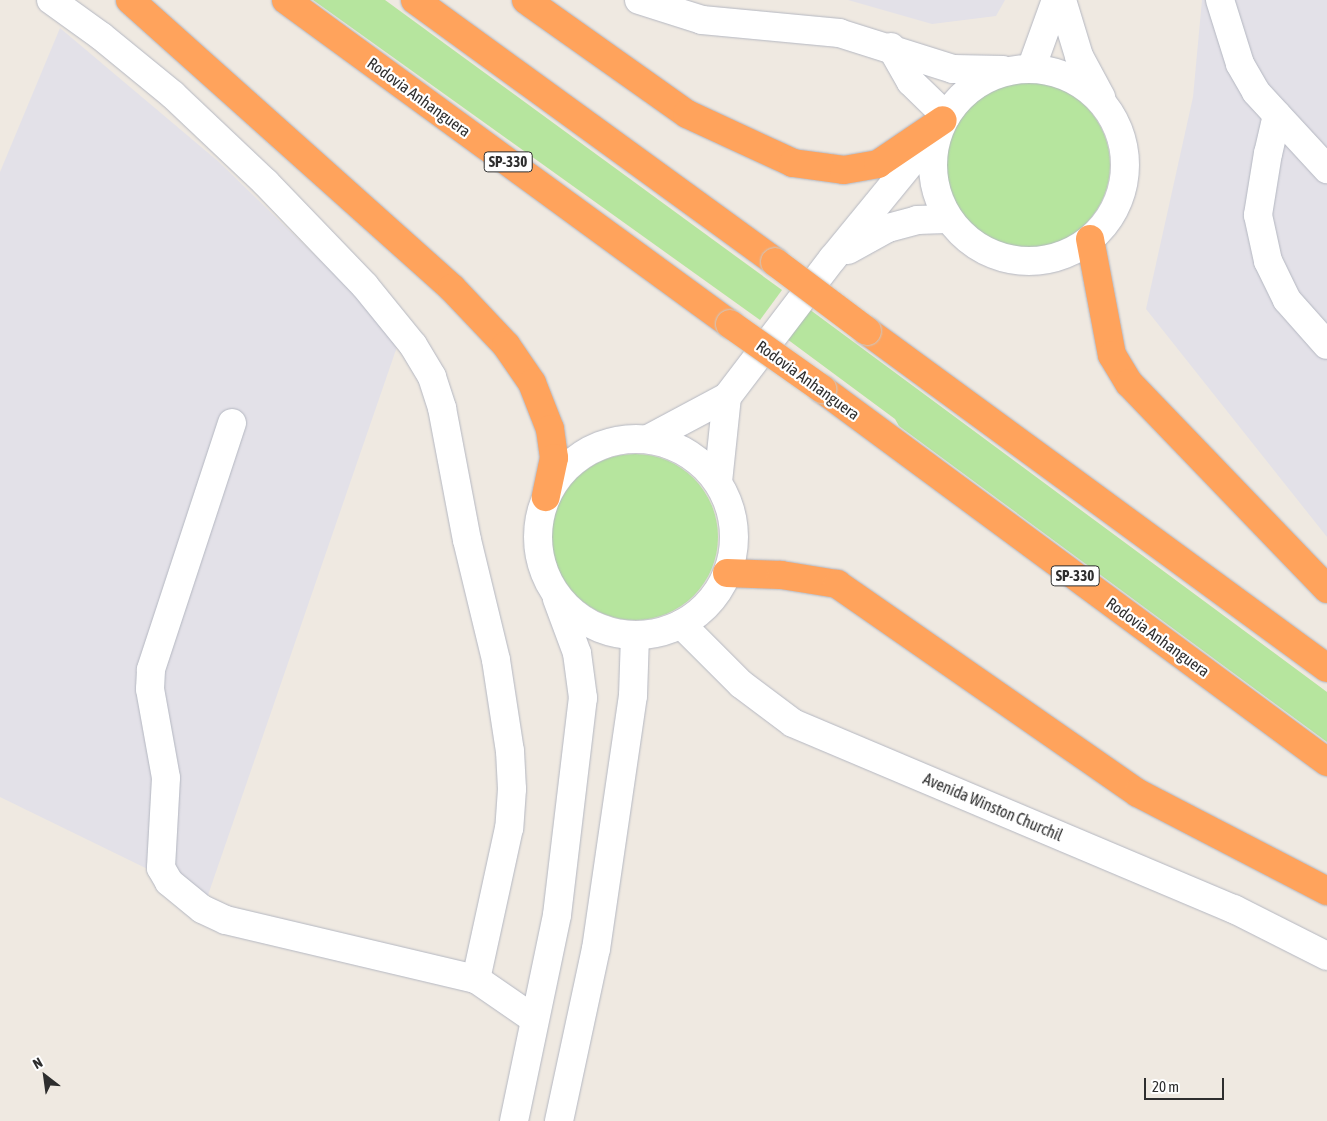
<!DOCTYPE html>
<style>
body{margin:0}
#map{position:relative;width:1327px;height:1121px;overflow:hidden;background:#efe9e1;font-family:"Asap Condensed",sans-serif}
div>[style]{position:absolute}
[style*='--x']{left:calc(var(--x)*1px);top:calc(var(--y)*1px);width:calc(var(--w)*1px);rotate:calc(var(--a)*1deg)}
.industrial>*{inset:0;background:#e3e1e8}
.green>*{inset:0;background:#b6e59e}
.round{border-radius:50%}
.roads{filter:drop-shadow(0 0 1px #b4b7c1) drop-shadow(0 0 1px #b4b7c1)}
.minor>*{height:28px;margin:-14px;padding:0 14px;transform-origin:14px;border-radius:14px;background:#fff}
.minor>.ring{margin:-14px;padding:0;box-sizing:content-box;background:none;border:28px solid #fff;border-radius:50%}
.highway>*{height:28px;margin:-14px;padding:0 14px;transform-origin:14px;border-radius:14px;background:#ffa35c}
.bridges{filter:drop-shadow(0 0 1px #c9c9c9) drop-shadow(0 0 1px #c9c9c9)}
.highway-bridge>*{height:28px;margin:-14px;padding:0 14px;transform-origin:14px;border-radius:14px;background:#ffa35c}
span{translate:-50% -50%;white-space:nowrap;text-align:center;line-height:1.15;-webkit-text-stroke:4.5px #fff;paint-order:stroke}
.shield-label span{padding:1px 4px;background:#fff;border:1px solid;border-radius:4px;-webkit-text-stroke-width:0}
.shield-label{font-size:15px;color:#2e2e2e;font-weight:700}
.street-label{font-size:16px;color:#2e2e2e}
.north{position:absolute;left:20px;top:1051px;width:50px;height:50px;-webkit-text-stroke:4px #fff;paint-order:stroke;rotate:330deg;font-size:14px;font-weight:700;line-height:20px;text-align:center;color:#2e2e2e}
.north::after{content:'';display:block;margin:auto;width:18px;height:22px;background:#2e2e2e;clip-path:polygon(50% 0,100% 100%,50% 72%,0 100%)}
.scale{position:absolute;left:1144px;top:1078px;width:80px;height:22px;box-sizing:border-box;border:2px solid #2e2e2e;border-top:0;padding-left:6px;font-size:15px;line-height:18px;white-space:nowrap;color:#2e2e2e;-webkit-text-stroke:4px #fff;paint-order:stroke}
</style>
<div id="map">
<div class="industrial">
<i style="clip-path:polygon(848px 0,1005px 0,996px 16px,932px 24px)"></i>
<i style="clip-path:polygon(1202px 0,1327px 0,1327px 537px,1146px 309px,1193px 97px)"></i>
<i style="clip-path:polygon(60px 28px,219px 162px,400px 338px,207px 898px,0 797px,0 172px)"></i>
</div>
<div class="green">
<i style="clip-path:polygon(313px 0,385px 0,782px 290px,760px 320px)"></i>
<i class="round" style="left:944px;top:82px;width:166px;height:166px"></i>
<i style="clip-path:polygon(809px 309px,1327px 692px,1327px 742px,899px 426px,895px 419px,787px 339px)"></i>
<i class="round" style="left:552px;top:454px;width:166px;height:166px"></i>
</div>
<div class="roads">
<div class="minor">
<i style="--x:51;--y:0;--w:62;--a:35.8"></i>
<i style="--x:101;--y:36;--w:93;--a:39.3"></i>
<i style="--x:173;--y:95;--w:127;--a:43.4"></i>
<i style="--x:265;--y:182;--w:144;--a:46.1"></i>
<i style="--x:365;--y:286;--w:76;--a:50.9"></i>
<i style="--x:413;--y:345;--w:37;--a:59"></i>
<i style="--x:432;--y:377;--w:33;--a:72"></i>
<i style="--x:442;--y:408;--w:134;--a:79.3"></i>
<i style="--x:467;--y:540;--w:123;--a:76.4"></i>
<i style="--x:496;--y:660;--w:92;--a:81.3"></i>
<i style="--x:510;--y:751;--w:38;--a:87"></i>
<i style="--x:512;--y:789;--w:39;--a:94"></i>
<i style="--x:509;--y:828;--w:155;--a:102.3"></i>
<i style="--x:639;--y:0;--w:66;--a:17.6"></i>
<i style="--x:702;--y:20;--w:138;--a:5.4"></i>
<i style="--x:839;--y:33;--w:120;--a:17.5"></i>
<i style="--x:953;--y:69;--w:50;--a:1.1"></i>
<i style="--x:1062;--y:0;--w:59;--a:73.1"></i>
<i style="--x:1079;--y:56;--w:47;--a:61.8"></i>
<i style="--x:1220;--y:0;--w:67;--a:72.6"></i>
<i style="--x:1240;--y:64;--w:32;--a:60"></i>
<i style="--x:1256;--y:92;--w:105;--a:47.3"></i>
<i style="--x:891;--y:47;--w:40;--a:60.3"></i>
<i style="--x:911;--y:82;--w:49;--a:44.2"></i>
<i style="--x:1031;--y:69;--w:73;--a:-70.1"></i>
<i class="ring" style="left:933px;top:69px;width:164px;height:164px"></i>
<i style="--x:1277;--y:115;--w:39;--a:103"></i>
<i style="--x:1268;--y:153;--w:63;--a:99.2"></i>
<i style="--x:1258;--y:215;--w:47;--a:77.7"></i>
<i style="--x:1268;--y:261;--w:43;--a:64"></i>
<i style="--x:1287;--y:300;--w:60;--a:48.4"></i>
<i style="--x:848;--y:250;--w:46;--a:-28.8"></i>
<i style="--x:888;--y:228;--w:30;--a:-15"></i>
<i style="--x:917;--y:220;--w:30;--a:-2"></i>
<i style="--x:232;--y:423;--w:260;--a:108.2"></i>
<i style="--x:151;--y:670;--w:19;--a:93"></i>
<i style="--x:150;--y:689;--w:90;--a:79.8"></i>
<i style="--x:166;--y:778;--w:90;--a:93.2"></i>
<i style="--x:161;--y:868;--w:16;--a:60"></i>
<i style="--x:169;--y:882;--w:43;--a:39.3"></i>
<i style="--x:202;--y:909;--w:26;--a:25"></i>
<i style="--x:226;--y:920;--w:257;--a:13.3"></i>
<i style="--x:476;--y:979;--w:70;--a:34.6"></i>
<i style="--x:648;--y:439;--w:89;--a:-28"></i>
<i style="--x:727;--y:397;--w:175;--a:-52.7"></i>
<i style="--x:833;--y:258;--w:164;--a:-50.7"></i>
<i class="ring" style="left:538px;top:439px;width:168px;height:168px"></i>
<i style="--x:718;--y:482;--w:85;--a:-84"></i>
<i style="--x:681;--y:624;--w:85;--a:45"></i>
<i style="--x:741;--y:684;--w:65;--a:36.9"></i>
<i style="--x:793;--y:723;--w:479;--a:22.9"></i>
<i style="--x:1234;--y:909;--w:104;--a:26.8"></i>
<i style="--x:514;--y:1121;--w:210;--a:-78.2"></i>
<i style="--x:557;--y:915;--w:219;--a:-83.2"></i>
<i style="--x:583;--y:698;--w:45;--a:-97.6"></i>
<i style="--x:577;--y:653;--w:58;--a:-110.3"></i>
<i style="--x:559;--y:1121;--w:176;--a:-77.9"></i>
<i style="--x:596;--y:949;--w:256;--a:-81.7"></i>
<i style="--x:633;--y:696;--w:61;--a:-88.1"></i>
</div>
<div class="highway">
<i style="--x:130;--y:0;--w:432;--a:41.8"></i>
<i style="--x:452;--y:288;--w:79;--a:46.5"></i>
<i style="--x:506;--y:345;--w:46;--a:55.6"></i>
<i style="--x:532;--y:383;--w:49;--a:68.6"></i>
<i style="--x:550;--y:429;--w:29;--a:82"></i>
<i style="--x:554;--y:458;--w:40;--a:102"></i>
<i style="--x:286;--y:0;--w:550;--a:36.12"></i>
<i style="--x:415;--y:0;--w:445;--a:36"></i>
<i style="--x:526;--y:0;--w:197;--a:35.3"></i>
<i style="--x:687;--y:114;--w:117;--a:24.8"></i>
<i style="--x:793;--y:163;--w:51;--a:7.8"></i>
<i style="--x:844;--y:170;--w:35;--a:-10"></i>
<i style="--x:878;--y:164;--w:78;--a:-34.1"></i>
<i style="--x:1090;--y:239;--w:118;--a:79.3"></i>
<i style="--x:1112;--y:355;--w:33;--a:59"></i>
<i style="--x:1129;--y:383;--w:286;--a:46.1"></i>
<i style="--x:867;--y:331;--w:570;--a:36.23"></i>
<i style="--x:822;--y:389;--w:628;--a:36.45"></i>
<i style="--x:727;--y:573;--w:54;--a:2.1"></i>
<i style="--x:781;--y:575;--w:57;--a:9.1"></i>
<i style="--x:837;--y:584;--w:366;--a:34.8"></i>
<i style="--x:1138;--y:793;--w:213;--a:27.4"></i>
</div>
</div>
<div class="bridges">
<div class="highway-bridge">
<i style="--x:775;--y:262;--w:115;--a:36.9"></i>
<i style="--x:730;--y:324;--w:113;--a:35.2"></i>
</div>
</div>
<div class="shield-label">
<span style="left:508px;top:162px">SP-330</span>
<span style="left:1075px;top:576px">SP-330</span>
</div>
<div class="street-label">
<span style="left:419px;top:97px;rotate:36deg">Rodovia Anhanguera</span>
<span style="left:808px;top:380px;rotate:36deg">Rodovia Anhanguera</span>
<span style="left:1158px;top:637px;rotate:36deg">Rodovia Anhanguera</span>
<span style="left:993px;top:807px;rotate:23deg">Avenida Winston Churchil</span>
</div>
<div class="north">N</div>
<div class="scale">20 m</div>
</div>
